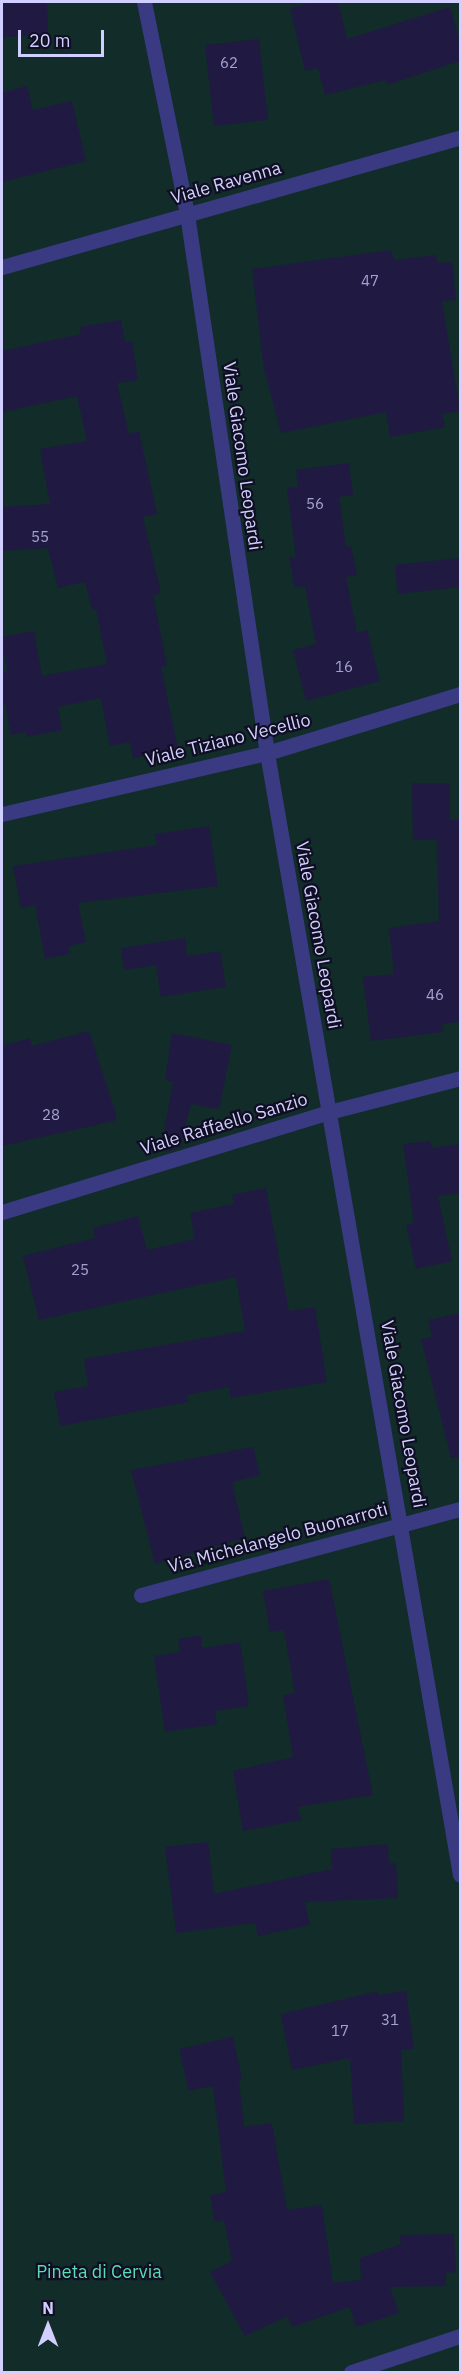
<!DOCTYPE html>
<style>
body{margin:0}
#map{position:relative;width:462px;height:2374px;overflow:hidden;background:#100e22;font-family:"IBM Plex Sans",sans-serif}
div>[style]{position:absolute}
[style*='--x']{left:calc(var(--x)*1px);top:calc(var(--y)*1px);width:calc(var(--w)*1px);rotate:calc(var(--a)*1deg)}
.green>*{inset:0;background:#112c29}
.building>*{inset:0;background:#201a43}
.minor>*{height:15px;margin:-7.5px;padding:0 7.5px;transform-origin:7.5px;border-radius:7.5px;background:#393a81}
span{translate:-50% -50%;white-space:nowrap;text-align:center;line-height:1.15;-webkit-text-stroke:4.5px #100e22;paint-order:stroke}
.number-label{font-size:15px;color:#a5a2d0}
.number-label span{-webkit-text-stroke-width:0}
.street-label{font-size:18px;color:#d1cfff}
.park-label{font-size:18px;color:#5bdeb6}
.frame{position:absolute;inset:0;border:3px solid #d1cfff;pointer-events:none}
.north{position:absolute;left:18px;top:2296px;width:60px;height:60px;-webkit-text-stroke:4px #100e22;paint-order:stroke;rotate:0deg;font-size:16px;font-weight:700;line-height:24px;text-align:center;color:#d1cfff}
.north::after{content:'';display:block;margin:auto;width:21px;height:27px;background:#d1cfff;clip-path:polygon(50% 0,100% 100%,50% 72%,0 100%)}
.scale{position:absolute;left:18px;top:30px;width:86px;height:27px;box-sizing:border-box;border:3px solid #d1cfff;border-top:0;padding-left:8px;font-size:18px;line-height:21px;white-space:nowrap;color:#d1cfff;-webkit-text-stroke:4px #100e22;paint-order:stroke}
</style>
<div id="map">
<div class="green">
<i style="clip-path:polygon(2px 2px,460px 2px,460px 2372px,2px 2372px)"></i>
</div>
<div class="building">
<i style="clip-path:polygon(2px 2px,47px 2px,48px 35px,2px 37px)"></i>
<i style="clip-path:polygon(314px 2px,338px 2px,347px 39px,450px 7px,460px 42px,460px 61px,387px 85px,385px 80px,325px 95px,318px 68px,305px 71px,290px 8px)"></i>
<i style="clip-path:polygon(259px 39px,268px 120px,214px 126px,205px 45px)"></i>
<i style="clip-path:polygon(27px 86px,33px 110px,72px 101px,86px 161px,2px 182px,2px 93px)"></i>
<i style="clip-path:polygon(391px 250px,394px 260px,436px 255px,437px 263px,452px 262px,456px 300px,442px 301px,460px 411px,442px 414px,445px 427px,390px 437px,386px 412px,281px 433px,264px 369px,252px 269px)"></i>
<i style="clip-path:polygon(121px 320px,125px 342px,132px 341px,138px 380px,117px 383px,129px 434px,139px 431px,157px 514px,143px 517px,161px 593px,153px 595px,167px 666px,161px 667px,178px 749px,133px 758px,130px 742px,110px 746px,101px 698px,58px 707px,62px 730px,27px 737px,26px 732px,11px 735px,5px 704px,2px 705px,2px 673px,7px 672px,2px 637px,34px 631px,42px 676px,107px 664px,96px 609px,92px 610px,85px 582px,58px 588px,48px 548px,2px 551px,2px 507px,50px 504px,40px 449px,87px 441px,77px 396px,2px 412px,2px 351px,81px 334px,80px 327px)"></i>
<i style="clip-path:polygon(349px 463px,353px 495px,339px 497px,346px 547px,351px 546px,357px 575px,346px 577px,357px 633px,367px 630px,380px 681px,306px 701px,293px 650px,316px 644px,305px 586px,295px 588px,289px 558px,296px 557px,287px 488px,298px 487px,296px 470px)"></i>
<i style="clip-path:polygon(460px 558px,460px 587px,398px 594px,395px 565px)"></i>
<i style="clip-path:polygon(412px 783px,450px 783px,450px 820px,460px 820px,460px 1022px,442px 1024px,443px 1032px,371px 1041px,363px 977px,394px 974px,389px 928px,439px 921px,437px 840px,413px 840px)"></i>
<i style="clip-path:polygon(209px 826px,218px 886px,78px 903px,86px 942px,69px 946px,70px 954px,45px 959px,35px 905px,21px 908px,13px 866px,157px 845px,155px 834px)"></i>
<i style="clip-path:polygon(185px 938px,187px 956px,220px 951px,226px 987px,161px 997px,156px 965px,124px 970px,121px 948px)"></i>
<i style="clip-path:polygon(89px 1031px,117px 1117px,114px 1121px,2px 1146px,2px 1046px,30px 1038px,32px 1046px)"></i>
<i style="clip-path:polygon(172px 1033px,232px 1045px,219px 1109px,191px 1104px,180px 1147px,169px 1151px,161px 1149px,173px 1082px,165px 1080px)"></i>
<i style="clip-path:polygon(430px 1141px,432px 1148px,460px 1144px,460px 1193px,438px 1196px,452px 1261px,416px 1269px,406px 1225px,414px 1223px,403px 1144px)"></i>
<i style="clip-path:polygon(266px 1188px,289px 1311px,315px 1307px,327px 1382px,231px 1398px,229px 1387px,187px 1395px,188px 1402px,60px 1426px,54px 1392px,88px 1386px,84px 1359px,245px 1331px,236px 1277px,39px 1320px,23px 1256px,95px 1238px,93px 1228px,138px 1216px,147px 1250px,195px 1239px,190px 1213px,234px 1204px,232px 1195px)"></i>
<i style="clip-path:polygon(460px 1313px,460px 1457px,451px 1458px,421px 1339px,432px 1337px,428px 1320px)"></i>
<i style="clip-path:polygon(253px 1447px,260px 1475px,232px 1482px,245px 1538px,155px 1564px,131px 1470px)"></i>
<i style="clip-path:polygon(329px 1579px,373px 1795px,298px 1807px,301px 1820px,243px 1831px,233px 1771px,293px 1757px,283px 1695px,295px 1693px,284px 1630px,270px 1632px,263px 1591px)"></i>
<i style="clip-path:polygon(201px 1635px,202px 1648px,240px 1642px,249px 1706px,215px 1711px,217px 1724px,165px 1732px,154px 1656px,180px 1652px,178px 1639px)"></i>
<i style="clip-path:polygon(208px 1842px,214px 1894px,332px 1869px,331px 1849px,388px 1844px,389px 1863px,396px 1863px,398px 1898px,305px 1902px,310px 1925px,258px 1936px,255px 1923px,176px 1933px,165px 1847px)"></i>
<i style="clip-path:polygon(378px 1991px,378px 1995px,406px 1991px,414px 2049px,401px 2050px,404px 2121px,354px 2124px,350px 2058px,292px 2070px,281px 2014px)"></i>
<i style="clip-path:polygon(233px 2037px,242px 2079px,239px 2080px,244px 2127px,272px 2123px,287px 2210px,322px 2205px,333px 2283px,361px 2280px,360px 2258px,401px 2244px,400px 2235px,454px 2234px,456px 2272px,446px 2273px,446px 2286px,390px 2287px,399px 2313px,356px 2327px,350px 2307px,292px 2327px,288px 2316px,245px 2336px,210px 2272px,232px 2261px,224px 2220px,215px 2222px,210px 2195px,226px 2192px,213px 2086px,189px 2091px,179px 2049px)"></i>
</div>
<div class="minor">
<i style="--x:144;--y:2;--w:216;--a:78.5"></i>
<i style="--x:187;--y:214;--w:545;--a:81.56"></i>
<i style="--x:267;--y:753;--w:1138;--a:80.24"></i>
<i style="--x:2;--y:267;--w:476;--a:-15.8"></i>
<i style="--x:2;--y:814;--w:272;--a:-13"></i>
<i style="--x:267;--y:753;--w:202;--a:-17"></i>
<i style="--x:2;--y:1212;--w:342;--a:-17"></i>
<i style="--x:329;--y:1112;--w:135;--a:-14.5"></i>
<i style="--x:141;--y:1595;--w:330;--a:-15.1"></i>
<i style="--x:351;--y:2372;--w:115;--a:-18.3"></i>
</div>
<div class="number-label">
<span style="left:229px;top:63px">62</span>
<span style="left:370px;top:281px">47</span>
<span style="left:315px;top:504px">56</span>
<span style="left:40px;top:537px">55</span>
<span style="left:344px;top:667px">16</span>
<span style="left:435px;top:995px">46</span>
<span style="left:51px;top:1115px">28</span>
<span style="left:80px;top:1270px">25</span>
<span style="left:390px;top:2020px">31</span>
<span style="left:340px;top:2031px">17</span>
</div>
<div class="street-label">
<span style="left:226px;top:183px;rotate:-16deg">Viale Ravenna</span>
<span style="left:242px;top:456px;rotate:82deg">Viale Giacomo Leopardi</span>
<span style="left:228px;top:740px;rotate:-14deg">Viale Tiziano Vecellio</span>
<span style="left:318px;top:935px;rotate:80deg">Viale Giacomo Leopardi</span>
<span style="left:224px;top:1124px;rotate:-17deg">Viale Raffaello Sanzio</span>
<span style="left:403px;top:1414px;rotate:80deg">Viale Giacomo Leopardi</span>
<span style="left:278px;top:1538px;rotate:-15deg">Via Michelangelo Buonarroti</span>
</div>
<div class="park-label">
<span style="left:99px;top:2272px">Pineta di Cervia</span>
</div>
<div class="frame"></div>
<div class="north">N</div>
<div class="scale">20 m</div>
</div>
